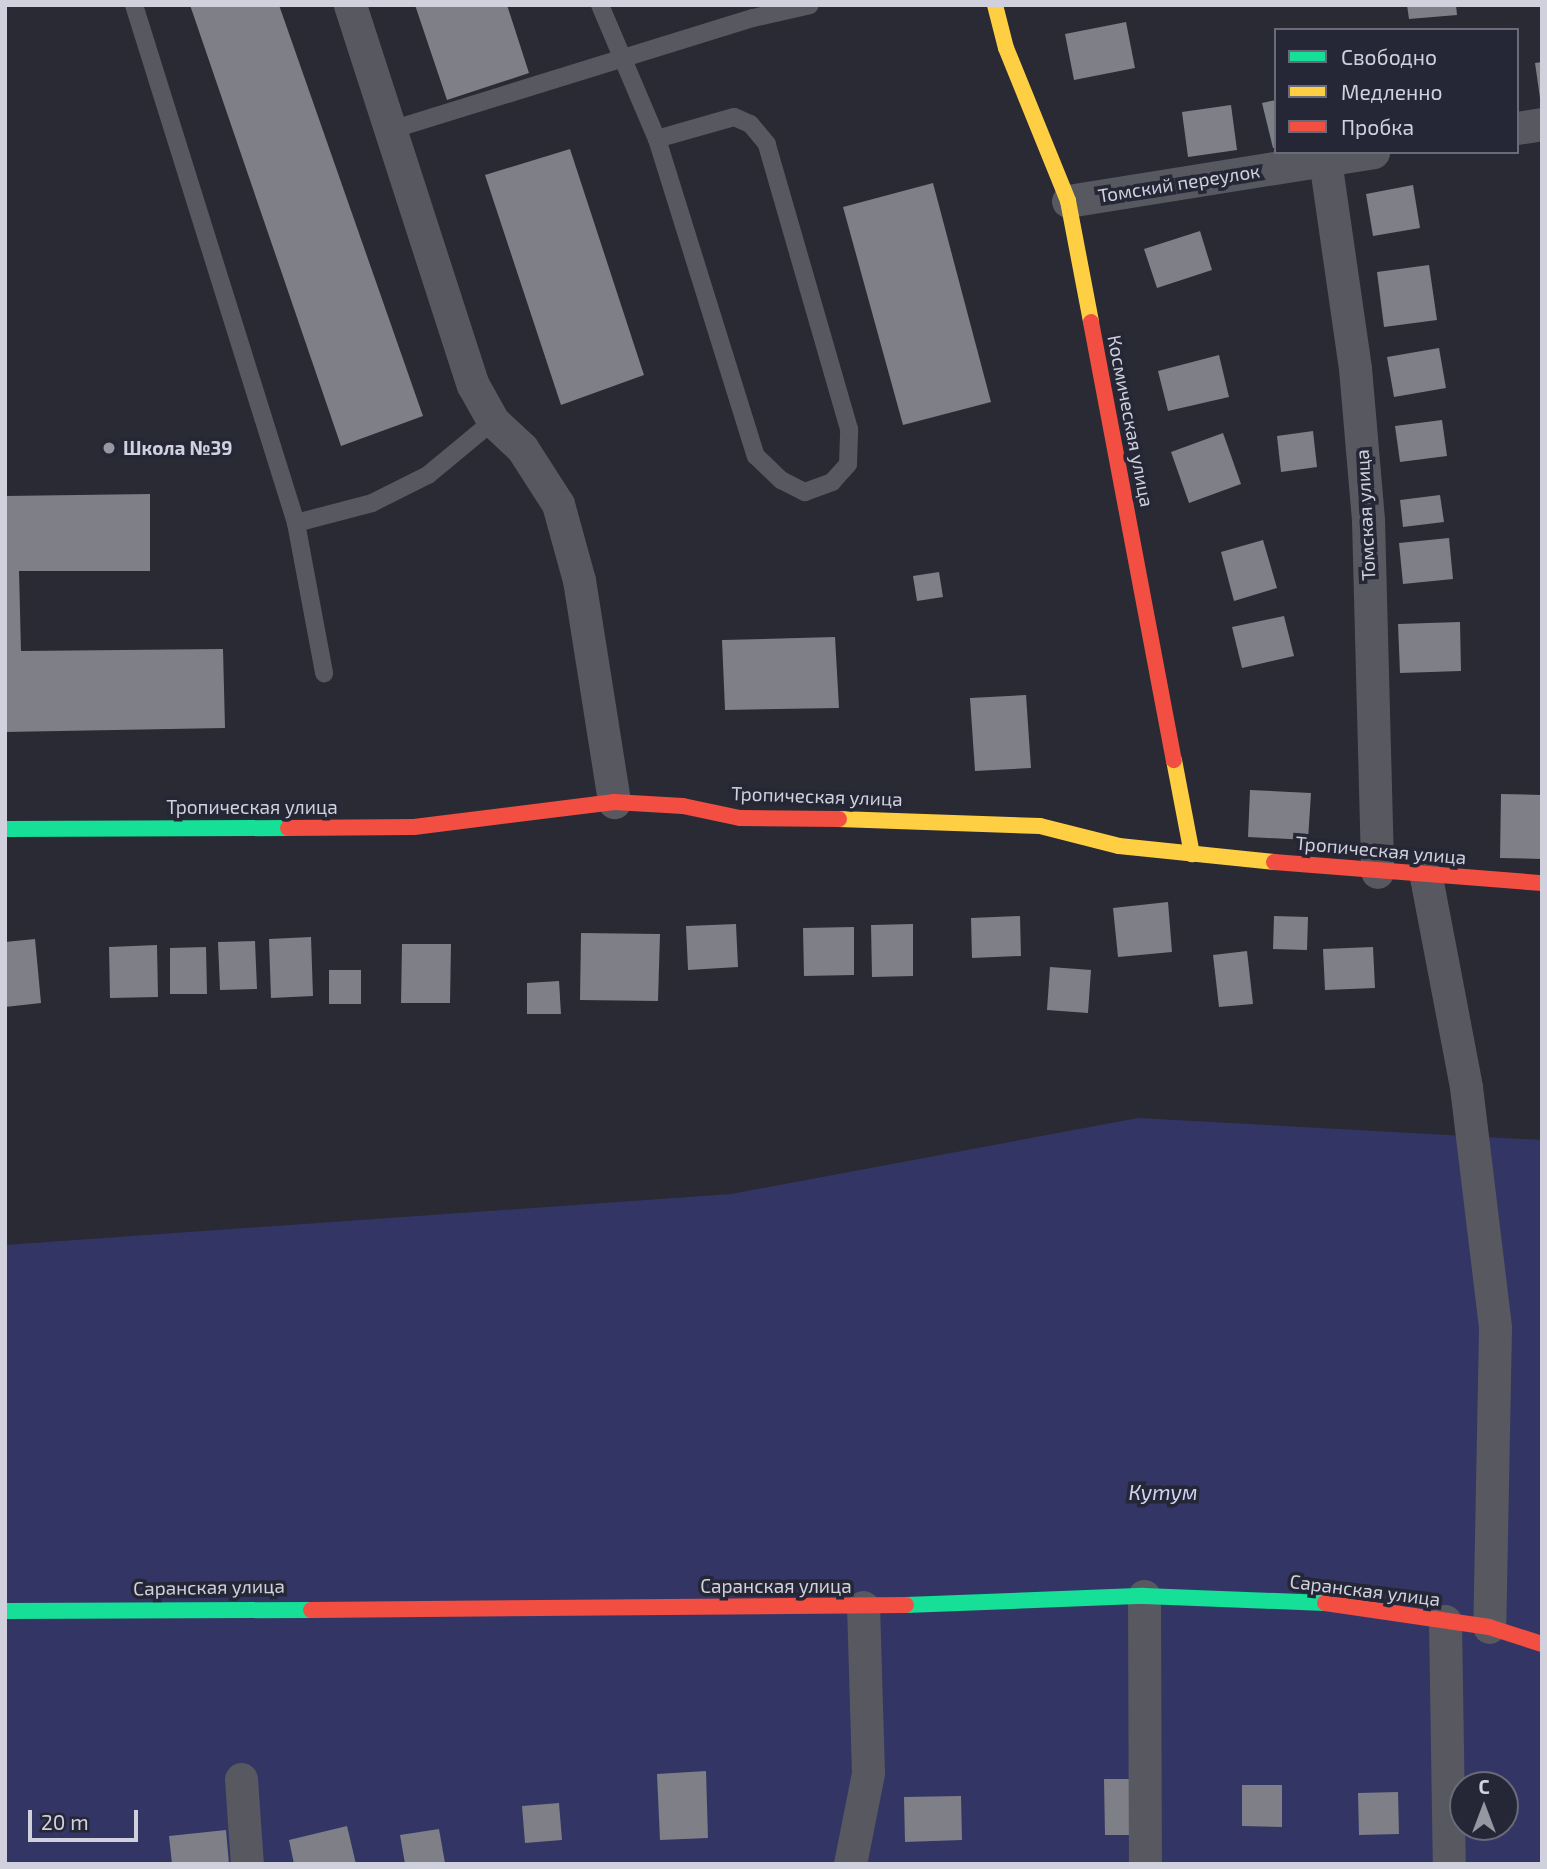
<!DOCTYPE html>
<meta charset="utf-8">
<style>
body{margin:0}
#map{position:relative;width:1547px;height:1869px;overflow:hidden;background:#292a33;font-family:"Exo 2",sans-serif}
div>[style]{position:absolute}
[style*='--x']{left:calc(var(--x)*1px);top:calc(var(--y)*1px);width:calc(var(--w)*1px);rotate:calc(var(--a)*1deg)}
.water>*{inset:0;background:#333564}
.building>*{inset:0;background:#7e7f87}
.lane>*{height:18px;margin:-9px;padding:0 9px;transform-origin:9px;border-radius:9px;background:#585860}
.street>*{height:33px;margin:-16.5px;padding:0 16.5px;transform-origin:16.5px;border-radius:16.5px;background:#585860}
.fast>*{height:16px;margin:-8px;padding:0 8px;transform-origin:8px;border-radius:8px;background:#16e098}
.slow>*{height:16px;margin:-8px;padding:0 8px;transform-origin:8px;border-radius:8px;background:#ffcf43}
.jam>*{height:16px;margin:-8px;padding:0 8px;transform-origin:8px;border-radius:8px;background:#f24e42}
.dots>*{width:19px;height:19px;translate:-50% -50%;box-sizing:border-box;border:4px solid #252737;border-radius:50%}
span{translate:-50% -50%;white-space:nowrap;text-align:center;line-height:1.15;-webkit-text-stroke:7px #252737;paint-order:stroke}
.street-label{font-size:19px;color:#d0d1dc}
.poi-label{font-size:19px;color:#d0d1dc;font-weight:700}
.left{translate:0 -50%;text-align:left}
.water-label{font-size:21px;color:#ced3f5;font-style:italic}
.frame{position:absolute;inset:0;border:7px solid #d0d1dc;pointer-events:none}
.legend{position:absolute;left:1274px;top:28px;width:245px;height:126px;box-sizing:border-box;background:#252737;border:2px solid #696b79;margin:0;padding:9px 12px;list-style:none;font-size:21px;color:#d0d1dc}
.legend li{display:flex;align-items:center;gap:14px;height:35px}
.legend b{width:35px;border:2px solid #696b79}
.north{position:absolute;left:1449px;top:1771px;width:70px;height:70px;box-sizing:border-box;background:#252737;border:2px solid #696b79;border-radius:50%;rotate:0deg;font-size:19px;font-weight:700;line-height:28px;text-align:center;color:#d0d1dc}
.north::after{content:'';display:block;margin:auto;width:24px;height:32px;background:#9697a1;clip-path:polygon(50% 0,100% 100%,50% 72%,0 100%)}
.scale{position:absolute;left:28px;top:1810px;width:110px;height:32px;box-sizing:border-box;border:4px solid #d0d1dc;border-top:0;padding-left:9px;font-size:21px;line-height:24px;white-space:nowrap;color:#d0d1dc;-webkit-text-stroke:5px #252737;paint-order:stroke}
</style>
<div id="map">
<div class="water">
<i style="clip-path:polygon(evenodd,1138px 1118px,1542px 1140px,1542px 1864px,5px 1864px,5px 1245px,731px 1194px,1138px 1118px,1463px 1785px,1505px 1785px,1505px 1827px,1463px 1827px,1463px 1785px)"></i>
</div>
<div class="building">
<i style="clip-path:polygon(190px 5px,279px 5px,423px 416px,341px 446px)"></i>
<i style="clip-path:polygon(415px 5px,507px 5px,529px 73px,447px 100px)"></i>
<i style="clip-path:polygon(1407px 5px,1456px 5px,1457px 15px,1409px 19px)"></i>
<i style="clip-path:polygon(1126px 22px,1135px 68px,1074px 80px,1065px 34px)"></i>
<i style="clip-path:polygon(1542px 62px,1542px 98px,1540px 98px,1535px 63px)"></i>
<i style="clip-path:polygon(1276px 100px,1276px 147px,1273px 148px,1262px 103px)"></i>
<i style="clip-path:polygon(1231px 105px,1237px 150px,1188px 157px,1182px 112px)"></i>
<i style="clip-path:polygon(570px 149px,644px 375px,561px 405px,485px 175px)"></i>
<i style="clip-path:polygon(933px 183px,991px 402px,903px 425px,843px 207px)"></i>
<i style="clip-path:polygon(1413px 185px,1420px 228px,1373px 236px,1366px 194px)"></i>
<i style="clip-path:polygon(1200px 231px,1212px 270px,1157px 288px,1144px 249px)"></i>
<i style="clip-path:polygon(1429px 265px,1437px 320px,1384px 327px,1377px 272px)"></i>
<i style="clip-path:polygon(1439px 348px,1446px 388px,1394px 397px,1387px 357px)"></i>
<i style="clip-path:polygon(1219px 355px,1229px 397px,1168px 411px,1158px 371px)"></i>
<i style="clip-path:polygon(1442px 420px,1447px 456px,1400px 462px,1395px 426px)"></i>
<i style="clip-path:polygon(1313px 431px,1317px 467px,1281px 472px,1277px 436px)"></i>
<i style="clip-path:polygon(1223px 433px,1241px 484px,1189px 503px,1171px 452px)"></i>
<i style="clip-path:polygon(150px 494px,150px 571px,19px 571px,21px 651px,223px 649px,225px 728px,5px 732px,5px 496px)"></i>
<i style="clip-path:polygon(1440px 495px,1444px 522px,1403px 527px,1400px 500px)"></i>
<i style="clip-path:polygon(1449px 538px,1453px 579px,1403px 584px,1399px 543px)"></i>
<i style="clip-path:polygon(1263px 540px,1277px 588px,1234px 601px,1221px 552px)"></i>
<i style="clip-path:polygon(939px 572px,943px 597px,917px 601px,913px 576px)"></i>
<i style="clip-path:polygon(1284px 616px,1294px 656px,1242px 668px,1232px 627px)"></i>
<i style="clip-path:polygon(1460px 622px,1461px 671px,1400px 673px,1398px 624px)"></i>
<i style="clip-path:polygon(835px 637px,839px 708px,725px 710px,722px 640px)"></i>
<i style="clip-path:polygon(1026px 695px,1031px 768px,975px 771px,970px 698px)"></i>
<i style="clip-path:polygon(1250px 790px,1311px 793px,1308px 840px,1248px 837px)"></i>
<i style="clip-path:polygon(1501px 794px,1542px 795px,1542px 859px,1500px 858px)"></i>
<i style="clip-path:polygon(1168px 902px,1172px 952px,1118px 957px,1113px 908px)"></i>
<i style="clip-path:polygon(1020px 916px,1021px 956px,972px 958px,971px 918px)"></i>
<i style="clip-path:polygon(1274px 916px,1308px 917px,1307px 950px,1273px 949px)"></i>
<i style="clip-path:polygon(736px 924px,738px 967px,688px 970px,686px 926px)"></i>
<i style="clip-path:polygon(913px 924px,913px 976px,872px 977px,871px 925px)"></i>
<i style="clip-path:polygon(854px 927px,854px 975px,804px 976px,803px 928px)"></i>
<i style="clip-path:polygon(581px 933px,660px 934px,658px 1001px,580px 1000px)"></i>
<i style="clip-path:polygon(311px 937px,313px 996px,271px 998px,269px 939px)"></i>
<i style="clip-path:polygon(35px 939px,41px 1003px,5px 1007px,5px 942px)"></i>
<i style="clip-path:polygon(255px 941px,257px 989px,220px 990px,218px 942px)"></i>
<i style="clip-path:polygon(402px 944px,451px 944px,450px 1003px,401px 1003px)"></i>
<i style="clip-path:polygon(157px 945px,158px 997px,110px 998px,109px 947px)"></i>
<i style="clip-path:polygon(206px 947px,207px 994px,170px 994px,170px 948px)"></i>
<i style="clip-path:polygon(1373px 947px,1375px 988px,1325px 990px,1323px 949px)"></i>
<i style="clip-path:polygon(1247px 951px,1253px 1004px,1219px 1007px,1213px 955px)"></i>
<i style="clip-path:polygon(1050px 967px,1091px 970px,1088px 1013px,1047px 1010px)"></i>
<i style="clip-path:polygon(329px 970px,361px 970px,361px 1004px,329px 1004px)"></i>
<i style="clip-path:polygon(559px 981px,561px 1014px,527px 1014px,527px 983px)"></i>
<i style="clip-path:polygon(706px 1771px,708px 1838px,660px 1840px,657px 1774px)"></i>
<i style="clip-path:polygon(1104px 1779px,1140px 1779px,1140px 1835px,1105px 1835px)"></i>
<i style="clip-path:polygon(1242px 1785px,1282px 1785px,1282px 1827px,1242px 1826px)"></i>
<i style="clip-path:polygon(1398px 1792px,1399px 1834px,1359px 1835px,1358px 1793px)"></i>
<i style="clip-path:polygon(961px 1796px,962px 1840px,905px 1842px,904px 1797px)"></i>
<i style="clip-path:polygon(559px 1803px,562px 1840px,525px 1843px,522px 1806px)"></i>
<i style="clip-path:polygon(347px 1826px,356px 1864px,294px 1864px,289px 1840px)"></i>
<i style="clip-path:polygon(439px 1829px,445px 1863px,405px 1864px,400px 1835px)"></i>
<i style="clip-path:polygon(226px 1830px,229px 1864px,172px 1864px,169px 1836px)"></i>
</div>
<div class="lane">
<i style="--x:134;--y:5;--w:543;--a:72.63"></i>
<i style="--x:296;--y:523;--w:153;--a:79.4"></i>
<i style="--x:600;--y:5;--w:146;--a:67"></i>
<i style="--x:657;--y:139;--w:332;--a:72.7"></i>
<i style="--x:756;--y:456;--w:35;--a:44"></i>
<i style="--x:781;--y:480;--w:27;--a:27"></i>
<i style="--x:805;--y:492;--w:29;--a:-20"></i>
<i style="--x:832;--y:482;--w:24;--a:-48"></i>
<i style="--x:848;--y:464;--w:35;--a:-88"></i>
<i style="--x:849;--y:429;--w:297;--a:-106.1"></i>
<i style="--x:767;--y:144;--w:26;--a:-130"></i>
<i style="--x:750;--y:124;--w:17;--a:-156"></i>
<i style="--x:734;--y:117;--w:80;--a:164.1"></i>
<i style="--x:391;--y:130;--w:379;--a:-17.2"></i>
<i style="--x:753;--y:18;--w:58;--a:-12.8"></i>
<i style="--x:296;--y:523;--w:79;--a:-14.7"></i>
<i style="--x:372;--y:503;--w:63;--a:-26.6"></i>
<i style="--x:428;--y:475;--w:85;--a:-39.7"></i>
</div>
<div class="street">
<i style="--x:350;--y:5;--w:399;--a:72.1"></i>
<i style="--x:473;--y:385;--w:41;--a:60.9"></i>
<i style="--x:493;--y:421;--w:40;--a:43"></i>
<i style="--x:522;--y:448;--w:67;--a:57.3"></i>
<i style="--x:558;--y:504;--w:79;--a:74.6"></i>
<i style="--x:579;--y:580;--w:225;--a:81"></i>
<i style="--x:1517;--y:128;--w:25;--a:-9"></i>
<i style="--x:1325;--y:160;--w:210;--a:81.8"></i>
<i style="--x:1355;--y:368;--w:153;--a:85.1"></i>
<i style="--x:1368;--y:520;--w:352;--a:88.5"></i>
<i style="--x:1068;--y:201;--w:309;--a:-9.1"></i>
<i style="--x:1426;--y:877;--w:214;--a:79.2"></i>
<i style="--x:1466;--y:1087;--w:243;--a:83.1"></i>
<i style="--x:1495;--y:1328;--w:299;--a:91.1"></i>
<i style="--x:1144;--y:1596;--w:268;--a:89.8"></i>
<i style="--x:1445;--y:1621;--w:243;--a:89.1"></i>
<i style="--x:241;--y:1779;--w:85;--a:86"></i>
<i style="--x:850;--y:1864;--w:93;--a:-78.8"></i>
<i style="--x:868;--y:1773;--w:166;--a:-91.7"></i>
</div>
<div class="fast">
<i style="--x:5;--y:829;--w:283;--a:-0.2"></i>
<i style="--x:906;--y:1605;--w:238;--a:-2.2"></i>
<i style="--x:1144;--y:1596;--w:181;--a:2.2"></i>
<i style="--x:5;--y:1611;--w:306;--a:-0.2"></i>
</div>
<div class="slow">
<i style="--x:995;--y:5;--w:44;--a:75.7"></i>
<i style="--x:1006;--y:48;--w:165;--a:67.9"></i>
<i style="--x:1068;--y:201;--w:123;--a:79.2"></i>
<i style="--x:1174;--y:760;--w:96;--a:79.2"></i>
<i style="--x:839;--y:819;--w:201;--a:2"></i>
<i style="--x:1040;--y:826;--w:81;--a:14.2"></i>
<i style="--x:1119;--y:846;--w:156;--a:5.9"></i>
</div>
<div class="jam">
<i style="--x:1091;--y:322;--w:446;--a:79.3"></i>
<i style="--x:288;--y:828;--w:126;--a:-0.5"></i>
<i style="--x:414;--y:827;--w:202;--a:-7.1"></i>
<i style="--x:614;--y:802;--w:69;--a:3.3"></i>
<i style="--x:683;--y:806;--w:58;--a:11.9"></i>
<i style="--x:740;--y:818;--w:99;--a:0.6"></i>
<i style="--x:1274;--y:862;--w:269;--a:4.5"></i>
<i style="--x:1325;--y:1603;--w:166;--a:8.3"></i>
<i style="--x:1489;--y:1627;--w:56;--a:17.8"></i>
<i style="--x:311;--y:1610;--w:595;--a:-0.48"></i>
</div>
<div class="dots">
<i style="left:109px;top:448px;background:#9697a1"></i>
</div>
<div class="street-label">
<span style="left:1179px;top:183px;rotate:-9deg">Томский переулок</span>
<span style="left:1131px;top:421px;rotate:79deg">Космическая улица</span>
<span style="left:1365px;top:515px;rotate:-93deg">Томская улица</span>
<span style="left:817px;top:796px;rotate:2deg">Тропическая улица</span>
<span style="left:252px;top:807px">Тропическая улица</span>
<span style="left:1381px;top:850px;rotate:5deg">Тропическая улица</span>
<span style="left:776px;top:1586px">Саранская улица</span>
<span style="left:209px;top:1587px;rotate:-1deg">Саранская улица</span>
<span style="left:1365px;top:1590px;rotate:7deg">Саранская улица</span>
</div>
<div class="poi-label">
<span class="left" style="left:123px;top:448px">Школа №39</span>
</div>
<div class="water-label">
<span style="left:1163px;top:1492px">Кутум</span>
</div>
<div class="frame"></div>
<ul class="legend">
<li><b style="height:9px;background:#16e098"></b>Свободно</li>
<li><b style="height:9px;background:#ffcf43"></b>Медленно</li>
<li><b style="height:9px;background:#f24e42"></b>Пробка</li>
</ul>
<div class="north">С</div>
<div class="scale">20 m</div>
</div>
